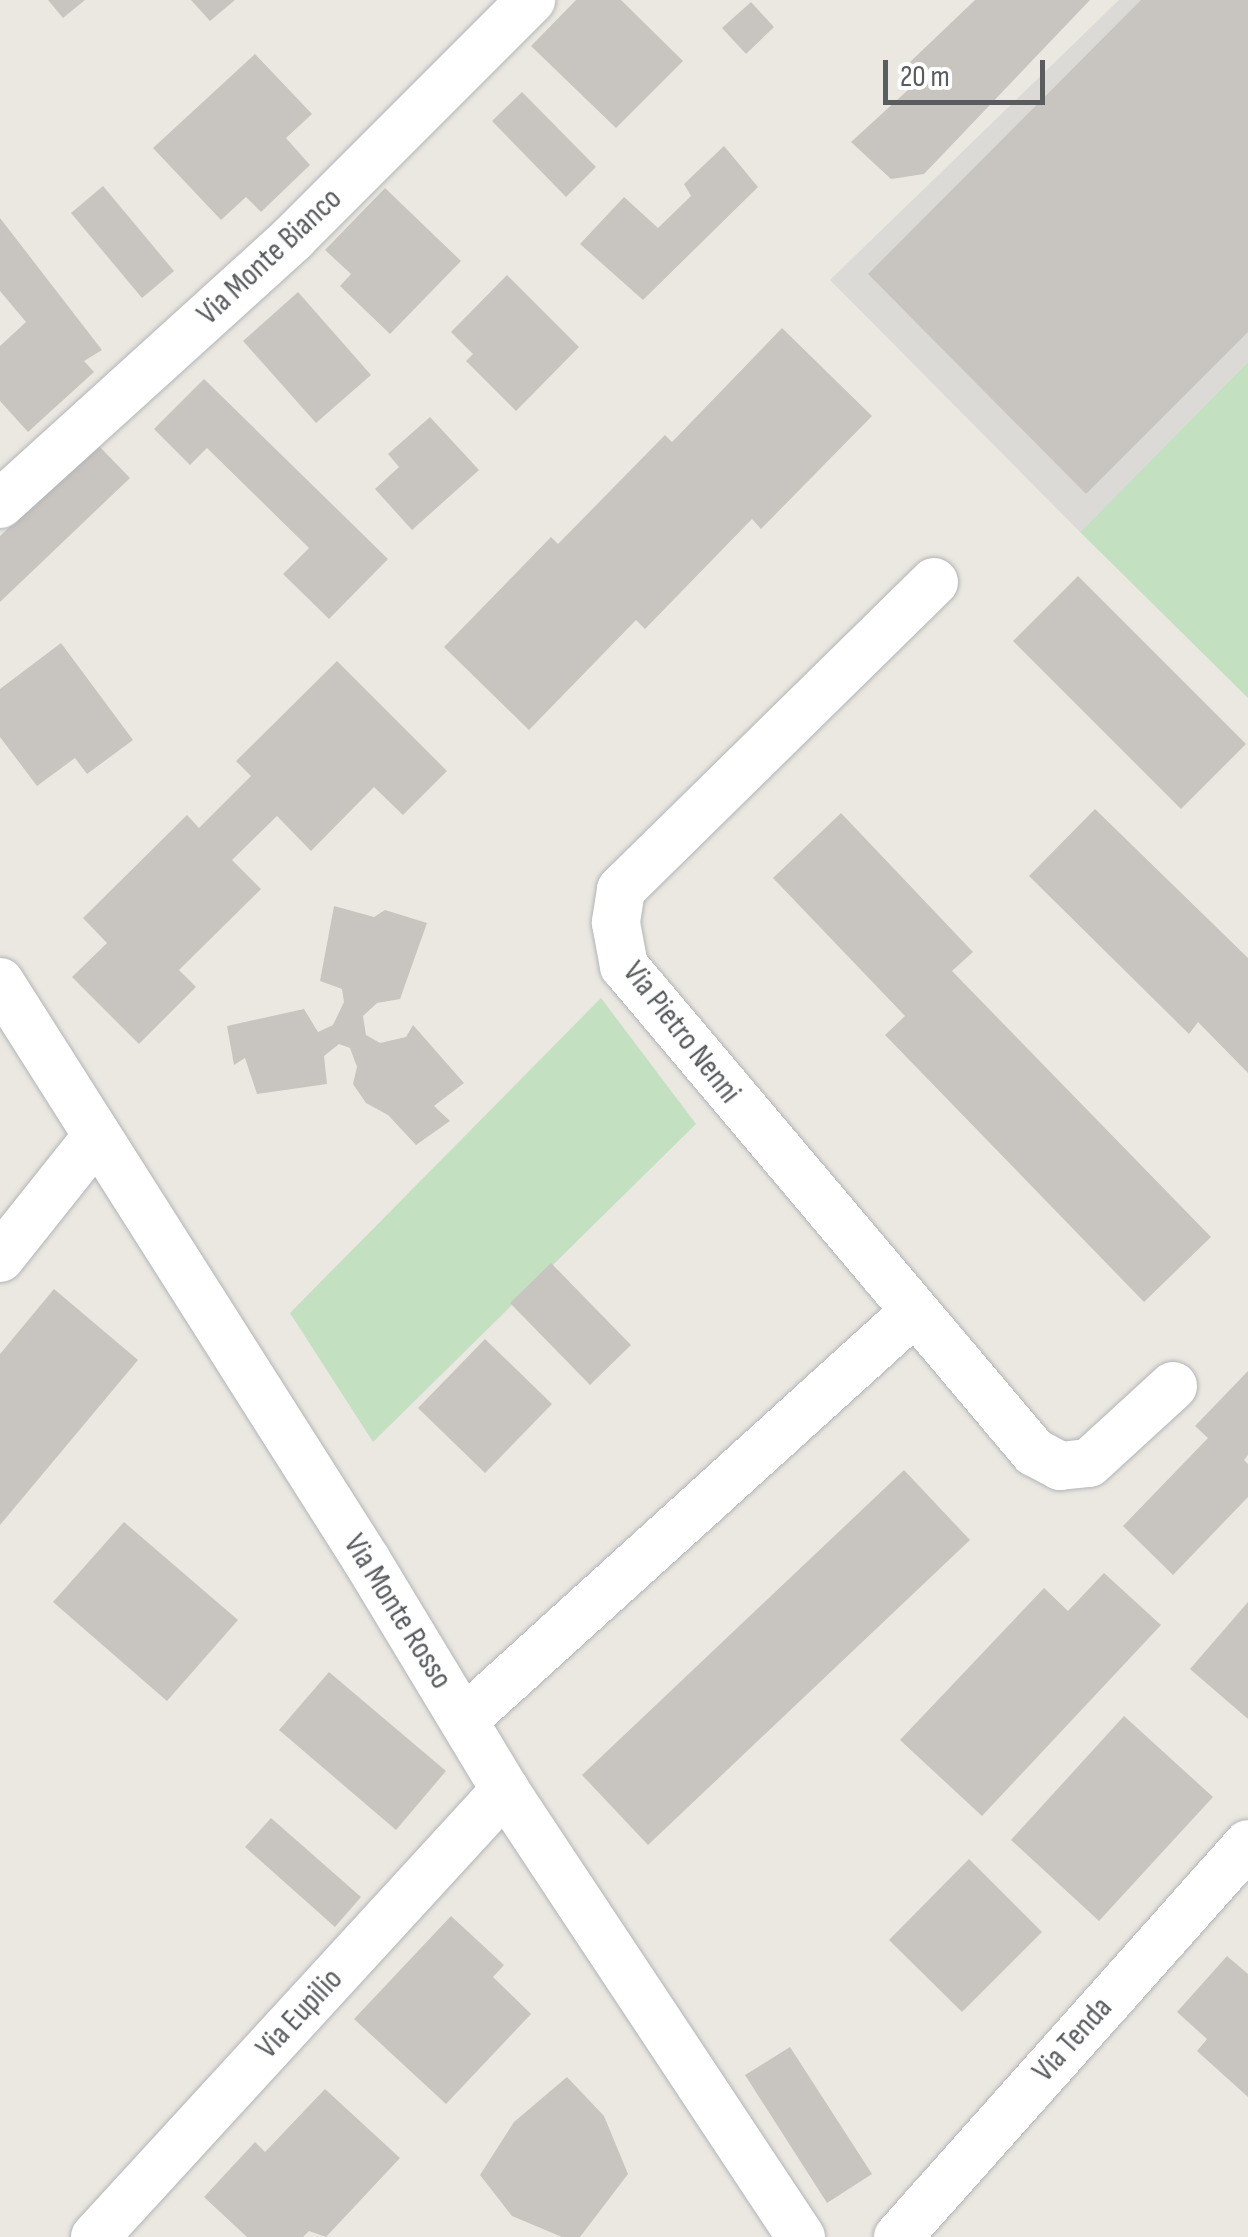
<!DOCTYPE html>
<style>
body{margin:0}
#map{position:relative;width:1248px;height:2237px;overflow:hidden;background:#ebe8e1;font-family:"Sofia Sans Condensed",sans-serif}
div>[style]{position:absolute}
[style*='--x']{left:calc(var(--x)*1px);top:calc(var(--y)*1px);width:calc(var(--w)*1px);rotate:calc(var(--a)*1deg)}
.industrial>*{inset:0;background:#dcdad6}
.green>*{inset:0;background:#c3e0c0}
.building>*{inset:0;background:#c8c5c0}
.roads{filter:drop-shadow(0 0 2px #b2b4b7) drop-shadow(0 0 2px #b2b4b7)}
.street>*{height:48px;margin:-24px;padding:0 24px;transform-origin:24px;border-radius:24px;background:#fff}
span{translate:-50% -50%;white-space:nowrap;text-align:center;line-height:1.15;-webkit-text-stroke:8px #fff;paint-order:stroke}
.street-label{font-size:32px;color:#5a5d60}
.scale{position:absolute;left:883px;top:60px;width:162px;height:45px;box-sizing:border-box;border:5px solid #5a5d60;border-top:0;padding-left:12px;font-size:30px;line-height:35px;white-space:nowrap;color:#5a5d60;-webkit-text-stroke:8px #fff;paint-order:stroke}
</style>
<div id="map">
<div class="industrial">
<i style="clip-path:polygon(1119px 0,1248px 0,1248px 362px,1080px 532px,830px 280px)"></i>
</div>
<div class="green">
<i style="clip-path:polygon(1248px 362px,1248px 698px,1080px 532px)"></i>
<i style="clip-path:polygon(601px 998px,696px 1124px,373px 1442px,290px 1313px)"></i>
</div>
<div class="building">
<i style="clip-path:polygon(48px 0,85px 0,63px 18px)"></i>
<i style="clip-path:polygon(191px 0,235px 0,210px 21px)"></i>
<i style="clip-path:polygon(576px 0,621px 0,683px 61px,616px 128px,531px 46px)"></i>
<i style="clip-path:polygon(975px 0,1090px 0,924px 174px,891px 179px,851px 142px,920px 79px,910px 62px)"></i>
<i style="clip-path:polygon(1141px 0,1248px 0,1248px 332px,1086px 494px,868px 274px)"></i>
<i style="clip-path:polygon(751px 2px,774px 27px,746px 54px,722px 28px)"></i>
<i style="clip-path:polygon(255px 54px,312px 114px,286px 138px,310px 165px,261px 212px,246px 197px,221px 220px,153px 148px)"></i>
<i style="clip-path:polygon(522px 92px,596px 167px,566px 197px,492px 121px)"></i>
<i style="clip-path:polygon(724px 146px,758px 187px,643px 300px,580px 244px,624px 197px,658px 228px,691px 196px,684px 184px)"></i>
<i style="clip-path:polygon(103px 186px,174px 271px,142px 298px,71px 213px)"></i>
<i style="clip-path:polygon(385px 188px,461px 261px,390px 334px,340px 286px,351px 274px,325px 250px)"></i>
<i style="clip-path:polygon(0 218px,102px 350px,84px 361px,94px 372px,28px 432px,0 401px,0 346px,26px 322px,0 291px)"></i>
<i style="clip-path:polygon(507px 275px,579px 347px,516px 411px,466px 361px,473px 354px,451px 332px)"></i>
<i style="clip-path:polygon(298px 292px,371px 375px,316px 423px,243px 341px)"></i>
<i style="clip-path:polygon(782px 328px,872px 416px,761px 529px,752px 519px,645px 629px,636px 620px,529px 730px,444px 647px,551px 537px,558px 544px,665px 435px,672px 442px)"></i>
<i style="clip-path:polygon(204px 379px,388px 559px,329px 619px,283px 574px,309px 548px,207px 448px,190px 465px,154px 429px)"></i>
<i style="clip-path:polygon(430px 417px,479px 470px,412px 530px,375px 489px,399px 467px,388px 454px)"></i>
<i style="clip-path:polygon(97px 444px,130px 478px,0 602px,0 536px)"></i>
<i style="clip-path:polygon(1078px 576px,1246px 744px,1181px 809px,1013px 641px)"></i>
<i style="clip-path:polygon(61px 643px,133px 740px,87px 774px,75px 758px,37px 786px,0 737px,0 689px)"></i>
<i style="clip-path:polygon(337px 661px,447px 771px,403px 815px,374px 787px,311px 851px,277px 816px,232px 860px,261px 889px,179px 970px,196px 987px,139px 1044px,72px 977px,107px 943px,83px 918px,187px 815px,199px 828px,251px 776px,236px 761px)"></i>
<i style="clip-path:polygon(1095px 809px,1248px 958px,1248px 1073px,1198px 1022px,1189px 1034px,1029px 876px)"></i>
<i style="clip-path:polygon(841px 813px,973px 952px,952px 971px,1211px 1237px,1144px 1302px,885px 1035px,905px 1016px,773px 878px)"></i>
<i style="clip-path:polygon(334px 906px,374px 917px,385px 910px,427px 923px,400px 999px,377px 1003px,363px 1016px,366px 1035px,380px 1043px,406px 1037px,413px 1025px,464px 1083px,434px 1106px,450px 1121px,416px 1145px,388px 1115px,366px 1103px,353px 1084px,357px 1067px,350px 1048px,339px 1044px,324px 1056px,327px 1084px,257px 1094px,245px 1058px,234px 1065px,227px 1026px,304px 1009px,318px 1032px,333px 1025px,344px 1002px,342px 989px,320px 981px)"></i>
<i style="clip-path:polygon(551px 1263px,631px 1345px,590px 1385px,510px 1303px)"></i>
<i style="clip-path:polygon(54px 1289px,138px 1360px,0 1525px,0 1354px)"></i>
<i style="clip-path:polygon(485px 1339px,552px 1404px,485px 1473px,418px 1408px)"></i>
<i style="clip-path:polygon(1248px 1371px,1248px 1455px,1244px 1460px,1248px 1464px,1248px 1497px,1173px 1575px,1123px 1526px,1208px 1438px,1195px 1426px)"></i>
<i style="clip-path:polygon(904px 1470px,970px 1540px,648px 1845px,582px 1775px)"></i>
<i style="clip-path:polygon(124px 1522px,238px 1620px,167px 1701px,53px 1602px)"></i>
<i style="clip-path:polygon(1104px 1573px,1161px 1625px,982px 1816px,900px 1740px,1044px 1588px,1068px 1611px)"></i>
<i style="clip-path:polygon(1248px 1602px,1248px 1719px,1190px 1669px)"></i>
<i style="clip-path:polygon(329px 1672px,446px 1771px,396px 1830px,279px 1730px)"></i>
<i style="clip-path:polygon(1124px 1716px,1213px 1797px,1099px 1921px,1011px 1840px)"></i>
<i style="clip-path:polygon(271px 1818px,361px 1897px,335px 1927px,245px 1847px)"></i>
<i style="clip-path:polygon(969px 1859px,1042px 1932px,962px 2012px,889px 1940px)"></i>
<i style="clip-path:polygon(451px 1916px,504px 1965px,493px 1977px,531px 2014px,446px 2104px,354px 2019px)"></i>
<i style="clip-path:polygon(1227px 1956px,1248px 1974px,1248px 2097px,1197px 2051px,1207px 2039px,1177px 2012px)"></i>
<i style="clip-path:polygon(790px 2047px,872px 2174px,827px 2203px,745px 2075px)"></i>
<i style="clip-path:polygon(567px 2077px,604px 2116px,628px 2174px,580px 2237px,562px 2237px,512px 2216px,480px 2175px,514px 2122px)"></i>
<i style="clip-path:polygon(325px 2089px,400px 2158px,326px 2237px,309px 2231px,303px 2237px,247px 2237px,204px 2197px,255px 2142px,265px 2152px)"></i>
</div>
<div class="roads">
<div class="street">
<i style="--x:0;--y:504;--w:396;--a:-42.2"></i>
<i style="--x:293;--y:238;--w:337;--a:-45"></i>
<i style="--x:934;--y:582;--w:439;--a:135.5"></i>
<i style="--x:621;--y:890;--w:33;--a:99"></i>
<i style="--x:616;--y:923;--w:44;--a:79.5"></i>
<i style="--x:624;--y:966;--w:636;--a:49.85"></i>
<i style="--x:1034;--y:1452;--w:30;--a:28"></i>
<i style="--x:1060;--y:1466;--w:29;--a:-6"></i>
<i style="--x:1089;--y:1463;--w:114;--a:-42.5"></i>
<i style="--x:0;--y:982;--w:686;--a:57.63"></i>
<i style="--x:367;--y:1561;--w:267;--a:58.9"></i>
<i style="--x:505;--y:1790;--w:536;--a:56.49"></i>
<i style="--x:0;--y:1258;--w:156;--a:-51.5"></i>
<i style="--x:464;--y:1720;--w:607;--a:-42.2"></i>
<i style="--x:95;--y:2237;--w:607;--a:-47.47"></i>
<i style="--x:898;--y:2237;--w:526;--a:-48.31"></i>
</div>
</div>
<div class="street-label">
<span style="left:270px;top:257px;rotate:-43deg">Via Monte Bianco</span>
<span style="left:681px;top:1033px;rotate:52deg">Via Pietro Nenni</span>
<span style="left:397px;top:1612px;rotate:58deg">Via Monte Rosso</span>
<span style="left:300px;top:2014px;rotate:-47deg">Via Eupilio</span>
<span style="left:1073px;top:2040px;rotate:-48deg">Via Tenda</span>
</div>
<div class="scale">20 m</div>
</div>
